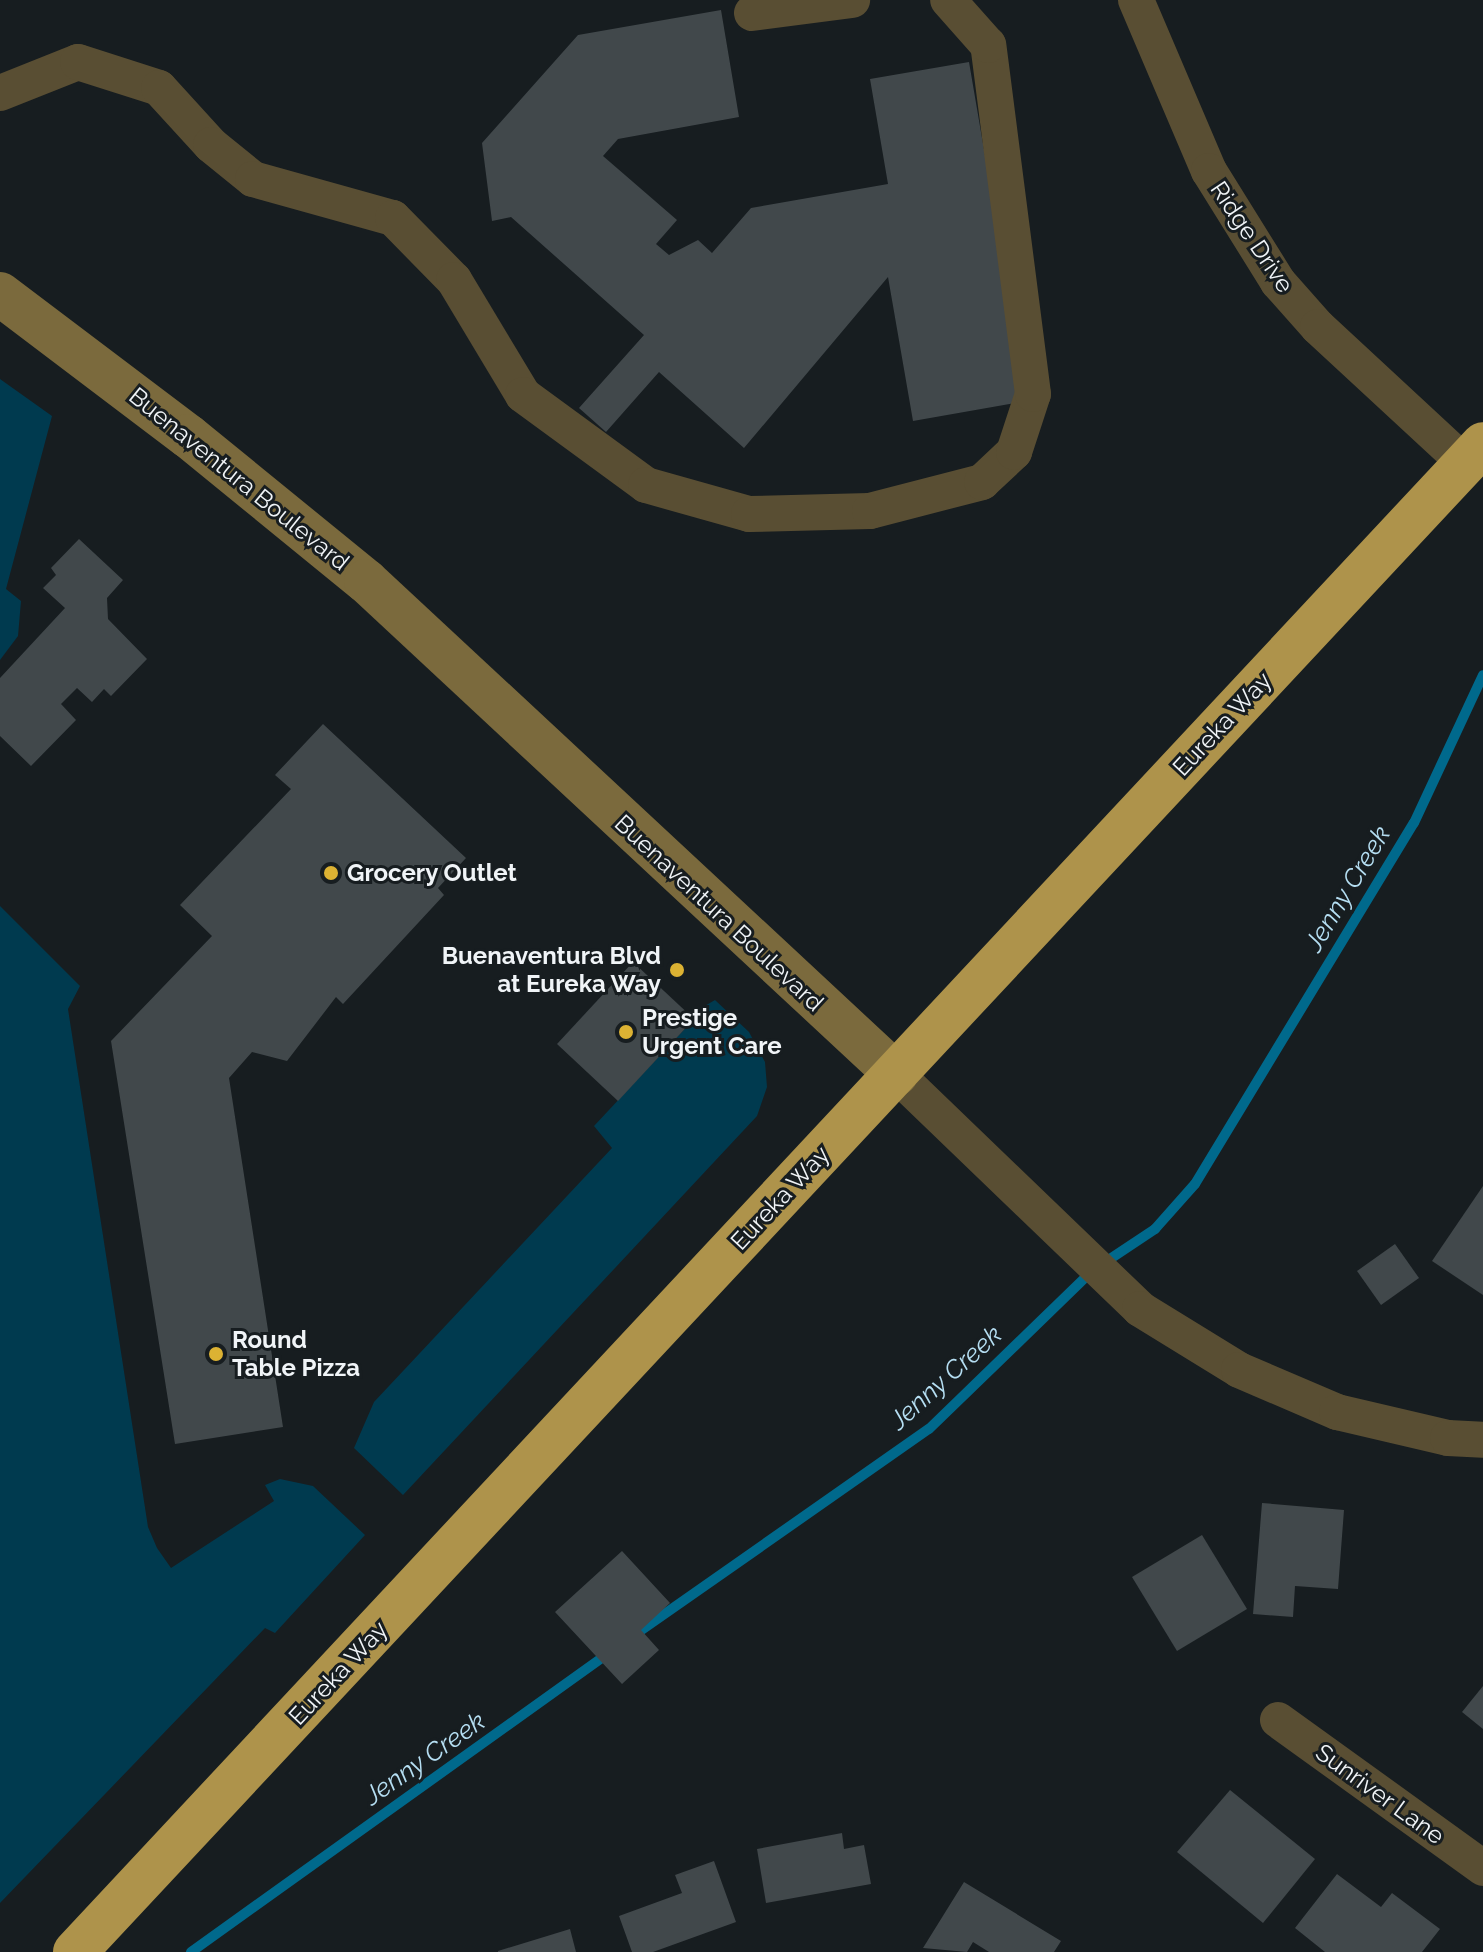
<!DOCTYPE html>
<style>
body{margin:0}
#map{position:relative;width:1483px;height:1952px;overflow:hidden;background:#171d20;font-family:Raleway,sans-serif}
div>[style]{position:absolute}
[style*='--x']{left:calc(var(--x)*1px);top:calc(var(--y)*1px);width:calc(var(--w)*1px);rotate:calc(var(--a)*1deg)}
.green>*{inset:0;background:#003a4f}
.stream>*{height:10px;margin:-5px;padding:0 5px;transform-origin:5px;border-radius:5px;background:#00698c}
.building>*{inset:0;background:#41484b}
.street>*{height:36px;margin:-18px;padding:0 18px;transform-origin:18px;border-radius:18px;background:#594e33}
.secondary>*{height:44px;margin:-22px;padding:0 22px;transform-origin:22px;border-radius:22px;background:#7b6a3d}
.highway>*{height:44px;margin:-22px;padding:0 22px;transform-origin:22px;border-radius:22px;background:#ae934b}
.dots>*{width:22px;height:22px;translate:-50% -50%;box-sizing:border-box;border:4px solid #171d20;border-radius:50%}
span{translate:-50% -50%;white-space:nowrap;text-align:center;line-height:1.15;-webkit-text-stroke:6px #171d20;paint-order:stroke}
.street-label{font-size:24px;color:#f0f4f7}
.poi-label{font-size:24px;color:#f0f4f7;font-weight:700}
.left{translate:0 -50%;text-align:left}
.right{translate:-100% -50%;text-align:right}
.water-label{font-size:26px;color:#b5def2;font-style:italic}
</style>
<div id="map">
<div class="green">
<i style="clip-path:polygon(0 379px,52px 416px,6px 589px,21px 601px,18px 636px,0 660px)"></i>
<i style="clip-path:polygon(0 906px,80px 986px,68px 1009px,148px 1527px,157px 1548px,171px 1568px,274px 1501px,265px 1485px,280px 1479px,313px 1486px,365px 1535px,275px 1633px,265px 1628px,0 1903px)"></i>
<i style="clip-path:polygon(715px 1000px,749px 1032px,765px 1062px,767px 1087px,757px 1116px,403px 1495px,354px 1448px,374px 1402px,612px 1148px,594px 1126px,694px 1019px,689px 1015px)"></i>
</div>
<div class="stream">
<i style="--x:633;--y:1636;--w:361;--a:-35"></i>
<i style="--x:929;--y:1429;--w:227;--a:-44.1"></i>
<i style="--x:1092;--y:1271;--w:76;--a:-33.7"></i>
<i style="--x:1155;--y:1229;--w:60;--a:-48.4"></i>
<i style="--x:1195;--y:1184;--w:422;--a:-58.8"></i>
<i style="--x:1414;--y:823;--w:163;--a:-65"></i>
<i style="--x:191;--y:1952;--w:515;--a:-35.6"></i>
</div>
<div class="building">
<i style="clip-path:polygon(721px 10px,739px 117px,618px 139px,603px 156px,677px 220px,656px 244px,669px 255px,698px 240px,712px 253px,751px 208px,888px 184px,870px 79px,969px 62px,1027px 401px,913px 421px,888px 277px,744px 448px,659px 372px,606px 432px,579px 408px,644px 335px,511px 217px,492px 221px,482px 143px,578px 35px)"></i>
<i style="clip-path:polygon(79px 539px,123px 580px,107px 598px,108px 619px,147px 659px,111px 696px,104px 689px,92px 702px,77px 688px,61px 704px,76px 720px,31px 766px,0 736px,0 678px,65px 608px,43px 588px,56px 575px,51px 568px)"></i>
<i style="clip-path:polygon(323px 724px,466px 858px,438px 888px,444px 895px,343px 1004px,336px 997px,287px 1061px,252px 1052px,229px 1078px,283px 1427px,175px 1444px,111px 1041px,212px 936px,180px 905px,291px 789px,275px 775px)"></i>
<i style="clip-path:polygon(633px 962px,694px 1019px,618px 1101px,557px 1044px)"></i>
<i style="clip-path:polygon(1483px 1186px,1483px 1295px,1432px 1261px)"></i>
<i style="clip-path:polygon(1395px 1244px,1419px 1278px,1381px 1305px,1357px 1271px)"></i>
<i style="clip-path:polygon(1262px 1503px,1344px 1510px,1338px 1589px,1295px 1586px,1293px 1617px,1253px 1614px)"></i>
<i style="clip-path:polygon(1202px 1535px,1247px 1609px,1177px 1651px,1132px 1577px)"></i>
<i style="clip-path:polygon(622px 1551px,670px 1603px,641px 1630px,659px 1650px,622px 1684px,555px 1612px)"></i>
<i style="clip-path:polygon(1483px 1686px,1483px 1729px,1462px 1712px)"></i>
<i style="clip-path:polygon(1230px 1790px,1315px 1859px,1263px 1923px,1177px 1852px)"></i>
<i style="clip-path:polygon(842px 1833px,844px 1849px,864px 1845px,871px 1884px,766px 1903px,757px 1849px)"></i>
<i style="clip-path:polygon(714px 1861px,736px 1922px,653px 1952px,632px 1952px,619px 1916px,682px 1893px,675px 1875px)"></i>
<i style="clip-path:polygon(1337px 1874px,1381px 1907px,1392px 1893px,1440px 1929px,1422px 1952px,1325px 1952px,1295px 1928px)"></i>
<i style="clip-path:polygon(964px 1882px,1061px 1941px,1054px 1952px,989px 1952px,973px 1942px,967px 1952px,923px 1948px)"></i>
<i style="clip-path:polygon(570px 1929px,576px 1952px,498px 1952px,498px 1951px)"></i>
</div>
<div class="street">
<i style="--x:1136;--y:0;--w:186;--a:66.9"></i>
<i style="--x:1209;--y:171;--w:131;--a:58.1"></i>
<i style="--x:1278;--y:282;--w:60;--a:48.4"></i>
<i style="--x:1318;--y:327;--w:200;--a:42.8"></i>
<i style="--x:752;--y:13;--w:101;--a:-7.4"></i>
<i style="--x:0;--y:93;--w:84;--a:-21.7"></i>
<i style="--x:78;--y:62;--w:85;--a:17.8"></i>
<i style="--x:159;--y:88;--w:77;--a:47.6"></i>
<i style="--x:211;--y:145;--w:54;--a:39"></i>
<i style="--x:253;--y:179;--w:145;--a:15.6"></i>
<i style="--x:393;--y:218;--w:87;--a:45.5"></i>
<i style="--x:454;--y:280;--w:134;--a:59"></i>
<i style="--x:523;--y:395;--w:152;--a:36.2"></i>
<i style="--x:646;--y:485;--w:107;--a:15.7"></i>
<i style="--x:749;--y:514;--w:121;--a:-1.4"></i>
<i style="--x:870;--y:511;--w:116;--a:-14.5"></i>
<i style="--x:982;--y:482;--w:44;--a:-43.2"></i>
<i style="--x:1014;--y:452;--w:61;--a:-71.9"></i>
<i style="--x:1033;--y:394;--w:352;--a:-97.3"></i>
<i style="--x:988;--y:45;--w:60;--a:-131.6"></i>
<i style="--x:896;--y:1074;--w:339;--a:43.9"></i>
<i style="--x:1140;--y:1309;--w:116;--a:31.6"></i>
<i style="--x:1239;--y:1370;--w:107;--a:23.2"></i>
<i style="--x:1337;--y:1412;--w:114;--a:13.2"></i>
<i style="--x:1448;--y:1438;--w:35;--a:3"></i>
<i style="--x:1278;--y:1720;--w:253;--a:35.8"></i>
</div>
<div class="secondary">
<i style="--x:0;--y:294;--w:236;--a:37.1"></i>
<i style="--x:188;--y:436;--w:230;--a:39.2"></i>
<i style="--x:366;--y:581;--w:724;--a:42.93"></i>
</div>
<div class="highway">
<i style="--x:75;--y:1952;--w:2063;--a:-46.96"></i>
</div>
<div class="dots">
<i style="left:331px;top:873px;background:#dcb233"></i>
<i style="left:677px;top:970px;background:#dcb233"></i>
<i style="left:626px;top:1032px;background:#dcb233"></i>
<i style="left:216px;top:1354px;background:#dcb233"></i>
</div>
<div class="street-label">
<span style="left:1252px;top:237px;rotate:56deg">Ridge Drive</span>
<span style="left:239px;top:479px;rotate:39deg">Buenaventura Boulevard</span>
<span style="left:1222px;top:724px;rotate:-47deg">Eureka Way</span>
<span style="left:719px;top:913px;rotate:43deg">Buenaventura Boulevard</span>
<span style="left:780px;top:1198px;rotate:-47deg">Eureka Way</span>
<span style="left:338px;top:1673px;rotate:-47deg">Eureka Way</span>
<span style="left:1380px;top:1794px;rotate:36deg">Sunriver Lane</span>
</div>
<div class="poi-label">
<span class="left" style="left:347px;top:873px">Grocery Outlet</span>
<span class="right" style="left:661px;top:970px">Buenaventura Blvd<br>at Eureka Way</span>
<span class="left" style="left:642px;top:1032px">Prestige<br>Urgent Care</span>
<span class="left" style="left:232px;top:1354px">Round<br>Table Pizza</span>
</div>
<div class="water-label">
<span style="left:1348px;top:889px;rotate:-59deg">Jenny Creek</span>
<span style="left:946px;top:1378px;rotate:-42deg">Jenny Creek</span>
<span style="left:425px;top:1759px;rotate:-35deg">Jenny Creek</span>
</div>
</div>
